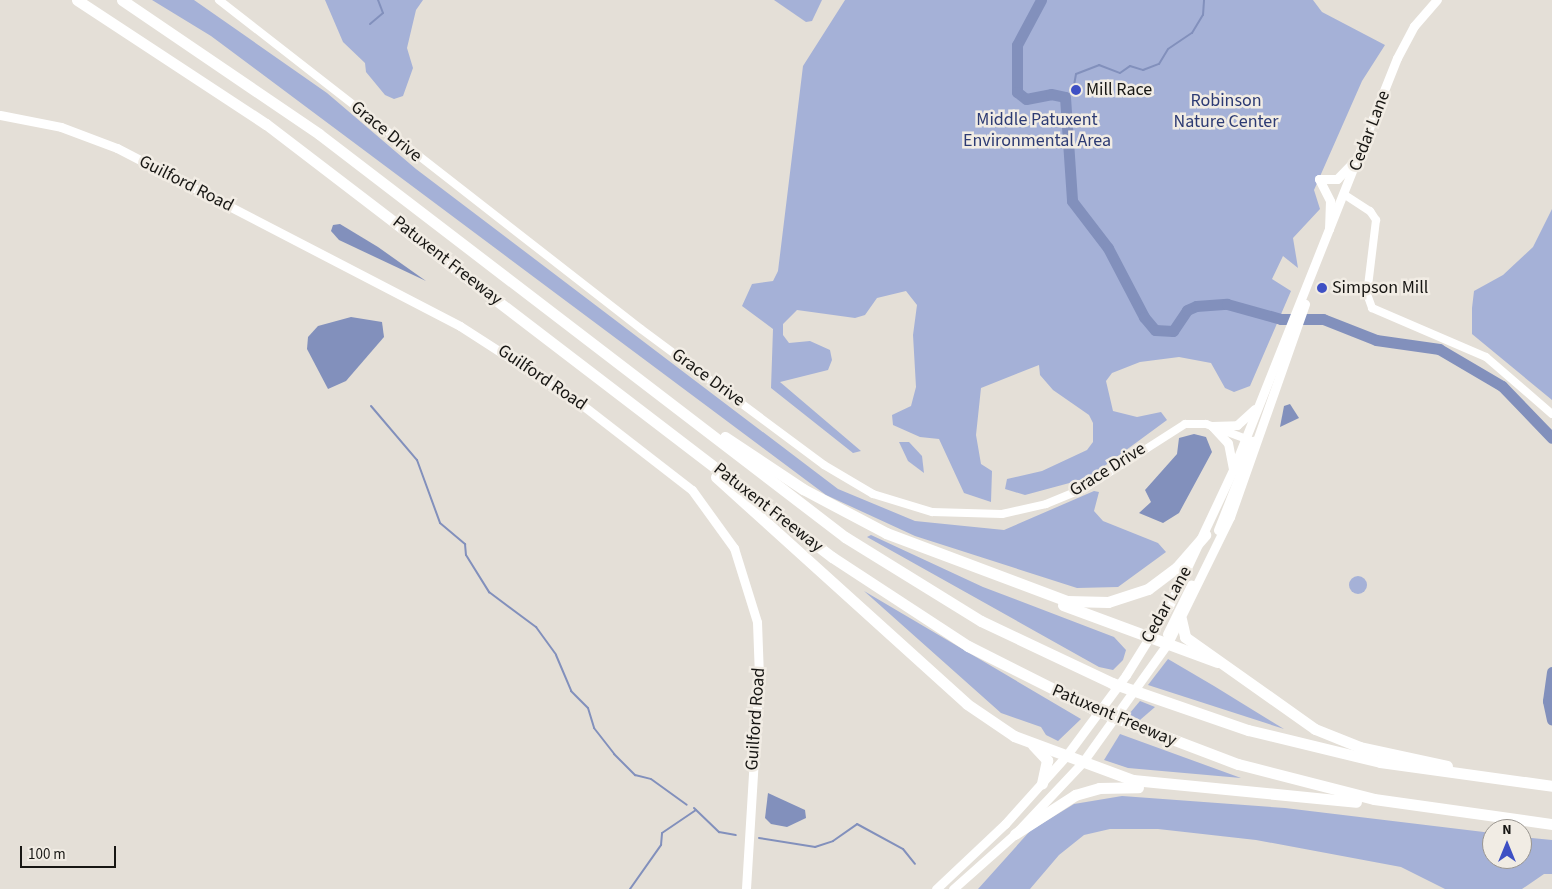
<!DOCTYPE html>
<style>
body{margin:0}
#map{position:relative;width:1552px;height:889px;overflow:hidden;background:#e4dfd7;font-family:"Source Sans 3",sans-serif}
div>[style]{position:absolute}
[style*='--x']{left:calc(var(--x)*1px);top:calc(var(--y)*1px);width:calc(var(--w)*1px);rotate:calc(var(--a)*1deg)}
.green>*{inset:0;background:#a5b1d7}
.round{border-radius:50%}
.water>*{inset:0;background:#8290bc}
.stream>*{height:2px;margin:-1px;padding:0 1px;transform-origin:1px;border-radius:1px;background:#8290bc}
.river>*{height:11px;margin:-5.5px;padding:0 5.5px;transform-origin:5.5px;border-radius:5.5px;background:#8290bc}
.tertiary>*{height:8px;margin:-4px;padding:0 4px;transform-origin:4px;border-radius:4px;background:#fff}
.secondary>*{height:9px;margin:-4.5px;padding:0 4.5px;transform-origin:4.5px;border-radius:4.5px;background:#fff}
.motorway>*{height:11px;margin:-5.5px;padding:0 5.5px;transform-origin:5.5px;border-radius:5.5px;background:#fff}
.dots>*{width:14px;height:14px;translate:-50% -50%;box-sizing:border-box;border:2px solid #f1ece4;border-radius:50%}
span{translate:-50% -50%;white-space:nowrap;text-align:center;line-height:1.15;-webkit-text-stroke:5px #f1ece4;paint-order:stroke}
.poi-label{font-size:18px;color:#171613}
.left{translate:0 -50%;text-align:left}
.park-label{font-size:18px;color:#2d3b73}
.street-label{font-size:18px;color:#171613}
.north{position:absolute;left:1482px;top:819px;width:50px;height:50px;box-sizing:border-box;background:#f1ece4;border:1px solid #9a9690;border-radius:50%;rotate:0deg;font-size:14px;font-weight:700;line-height:20px;text-align:center;color:#171613}
.north::after{content:'';display:block;margin:auto;width:18px;height:22px;background:#3e50c4;clip-path:polygon(50% 0,100% 100%,50% 72%,0 100%)}
.scale{position:absolute;left:20px;top:846px;width:96px;height:22px;box-sizing:border-box;border:2px solid #171613;border-top:0;padding-left:6px;font-size:15px;line-height:18px;white-space:nowrap;color:#171613;-webkit-text-stroke:4px #f1ece4;paint-order:stroke}
</style>
<div id="map">
<div class="green">
<i style="clip-path:polygon(152px 0,194px 0,327px 93px,416px 169px,838px 489px,915px 521px,1004px 530px,1094px 491px,1099px 492px,1094px 511px,1103px 521px,1158px 543px,1166px 552px,1118px 587px,1077px 588px,915px 536px,826px 495px,211px 36px)"></i>
<i style="clip-path:polygon(325px 0,423px 0,416px 10px,407px 48px,413px 68px,403px 96px,394px 99px,385px 95px,366px 72px,365px 63px,343px 42px)"></i>
<i style="clip-path:polygon(774px 0,822px 0,812px 21px,806px 22px)"></i>
<i style="clip-path:polygon(845px 0,1313px 0,1322px 12px,1385px 45px,1362px 81px,1314px 190px,1320px 209px,1293px 238px,1298px 268px,1283px 256px,1272px 279px,1291px 291px,1250px 386px,1234px 392px,1225px 388px,1211px 363px,1179px 357px,1140px 362px,1112px 373px,1106px 381px,1113px 411px,1137px 417px,1161px 412px,1167px 420px,1088px 478px,1025px 495px,1005px 489px,1007px 479px,1042px 471px,1087px 450px,1093px 442px,1093px 423px,1089px 415px,1053px 390px,1040px 375px,1039px 365px,981px 388px,976px 435px,981px 464px,992px 471px,991px 502px,964px 493px,939px 439px,920px 437px,893px 425px,892px 415px,911px 406px,916px 387px,913px 335px,917px 305px,906px 291px,877px 298px,865px 315px,855px 318px,797px 310px,783px 324px,783px 335px,789px 343px,810px 341px,830px 350px,832px 360px,828px 370px,780px 382px,861px 451px,853px 453px,771px 388px,773px 329px,742px 306px,752px 284px,773px 281px,778px 271px,803px 66px)"></i>
<i style="clip-path:polygon(1552px 209px,1552px 400px,1472px 334px,1472px 308px,1474px 291px,1503px 275px,1533px 247px)"></i>
<i style="clip-path:polygon(899px 442px,909px 442px,922px 456px,924px 473px,908px 461px)"></i>
<i style="clip-path:polygon(871px 535px,983px 587px,1114px 637px,1126px 650px,1123px 660px,1113px 670px,1099px 667px,867px 537px)"></i>
<i class="round" style="left:1349px;top:576px;width:18px;height:18px"></i>
<i style="clip-path:polygon(864px 591px,1081px 719px,1058px 741px,1046px 735px,1041px 727px,1001px 713px)"></i>
<i style="clip-path:polygon(1168px 659px,1214px 686px,1284px 729px,1148px 685px)"></i>
<i style="clip-path:polygon(1140px 701px,1155px 707px,1140px 720px,1129px 714px)"></i>
<i style="clip-path:polygon(1120px 734px,1241px 778px,1128px 768px,1104px 760px)"></i>
<i style="clip-path:polygon(1122px 796px,1285px 808px,1492px 833px,1492px 859px,1522px 859px,1522px 837px,1552px 840px,1552px 874px,1544px 874px,1522px 889px,1445px 889px,1401px 867px,1256px 840px,1158px 829px,1110px 829px,1084px 835px,1059px 855px,1030px 889px,978px 889px,1030px 831px,1074px 804px)"></i>
</div>
<div class="water">
<i style="clip-path:polygon(340px 224px,378px 247px,426px 281px,339px 240px,331px 231px,333px 225px)"></i>
<i style="clip-path:polygon(351px 317px,382px 322px,384px 337px,346px 381px,328px 389px,307px 349px,308px 337px,318px 326px)"></i>
<i style="clip-path:polygon(1290px 404px,1299px 418px,1280px 427px,1284px 406px)"></i>
<i style="clip-path:polygon(1194px 434px,1206px 437px,1212px 452px,1179px 513px,1163px 523px,1139px 513px,1151px 502px,1145px 490px,1177px 454px,1179px 438px)"></i>
<i style="clip-path:polygon(768px 793px,805px 810px,806px 818px,787px 827px,771px 824px,765px 818px)"></i>
</div>
<div class="stream">
<i style="--x:370;--y:24;--w:17;--a:-40"></i>
<i style="--x:383;--y:13;--w:14;--a:-111"></i>
<i style="--x:1065;--y:97;--w:10;--a:-37"></i>
<i style="--x:1073;--y:91;--w:17;--a:-80"></i>
<i style="--x:1076;--y:74;--w:25;--a:-21"></i>
<i style="--x:1099;--y:65;--w:22;--a:21"></i>
<i style="--x:1120;--y:73;--w:12;--a:-35"></i>
<i style="--x:1130;--y:66;--w:14;--a:17"></i>
<i style="--x:1143;--y:70;--w:17;--a:-21"></i>
<i style="--x:1159;--y:64;--w:17;--a:-59"></i>
<i style="--x:1168;--y:49;--w:29;--a:-34"></i>
<i style="--x:1192;--y:33;--w:21;--a:-59"></i>
<i style="--x:1203;--y:15;--w:15;--a:-86"></i>
<i style="--x:1205;--y:129;--w:11;--a:-75"></i>
<i style="--x:371;--y:406;--w:71;--a:49.6"></i>
<i style="--x:417;--y:460;--w:67;--a:69.9"></i>
<i style="--x:440;--y:523;--w:33;--a:40"></i>
<i style="--x:465;--y:544;--w:11;--a:85"></i>
<i style="--x:466;--y:555;--w:44;--a:58.1"></i>
<i style="--x:489;--y:592;--w:59;--a:36.7"></i>
<i style="--x:536;--y:627;--w:34;--a:54"></i>
<i style="--x:556;--y:655;--w:39;--a:67"></i>
<i style="--x:571;--y:691;--w:24;--a:45"></i>
<i style="--x:588;--y:708;--w:21;--a:73"></i>
<i style="--x:594;--y:728;--w:33;--a:52"></i>
<i style="--x:614;--y:754;--w:30;--a:45"></i>
<i style="--x:635;--y:775;--w:16;--a:14"></i>
<i style="--x:651;--y:779;--w:44;--a:35.8"></i>
<i style="--x:694;--y:808;--w:35;--a:44"></i>
<i style="--x:719;--y:832;--w:17;--a:10"></i>
<i style="--x:759;--y:838;--w:57;--a:9.1"></i>
<i style="--x:815;--y:847;--w:19;--a:-18"></i>
<i style="--x:833;--y:841;--w:29;--a:-35"></i>
<i style="--x:857;--y:824;--w:52;--a:28.5"></i>
<i style="--x:903;--y:849;--w:19;--a:51"></i>
<i style="--x:630;--y:889;--w:54;--a:-54.8"></i>
<i style="--x:661;--y:845;--w:12;--a:-85"></i>
<i style="--x:662;--y:833;--w:41;--a:-34.1"></i>
</div>
<div class="river">
<i style="--x:1041;--y:0;--w:51;--a:118.1"></i>
<i style="--x:1017;--y:45;--w:47;--a:90"></i>
<i style="--x:1017;--y:92;--w:11;--a:38"></i>
<i style="--x:1026;--y:99;--w:25;--a:-11"></i>
<i style="--x:1051;--y:94;--w:14;--a:12"></i>
<i style="--x:1065;--y:97;--w:104;--a:86.1"></i>
<i style="--x:1072;--y:201;--w:59;--a:52.5"></i>
<i style="--x:1108;--y:248;--w:78;--a:62.4"></i>
<i style="--x:1144;--y:317;--w:17;--a:50"></i>
<i style="--x:1155;--y:330;--w:18;--a:3"></i>
<i style="--x:1173;--y:331;--w:25;--a:-56"></i>
<i style="--x:1187;--y:310;--w:10;--a:-24"></i>
<i style="--x:1196;--y:306;--w:31;--a:-4"></i>
<i style="--x:1227;--y:304;--w:56;--a:15.5"></i>
<i style="--x:1281;--y:319;--w:42;--a:0"></i>
<i style="--x:1323;--y:319;--w:57;--a:21.6"></i>
<i style="--x:1376;--y:340;--w:64;--a:8.1"></i>
<i style="--x:1439;--y:349;--w:73;--a:30.4"></i>
<i style="--x:1502;--y:386;--w:72;--a:46.1"></i>
<i style="--x:1552;--y:672;--w:29;--a:98"></i>
<i style="--x:1548;--y:701;--w:19;--a:78"></i>
</div>
<div class="tertiary">
<i style="--x:219;--y:0;--w:535;--a:37.94"></i>
<i style="--x:641;--y:329;--w:228;--a:36.6"></i>
<i style="--x:824;--y:465;--w:57;--a:30.6"></i>
<i style="--x:873;--y:494;--w:62;--a:17"></i>
<i style="--x:932;--y:512;--w:70;--a:1.6"></i>
<i style="--x:1002;--y:514;--w:45;--a:-12.8"></i>
<i style="--x:1046;--y:504;--w:42;--a:-22.3"></i>
<i style="--x:1085;--y:488;--w:119;--a:-32.6"></i>
<i style="--x:1185;--y:424;--w:21;--a:0"></i>
<i style="--x:1206;--y:424;--w:46;--a:20.4"></i>
<i style="--x:1345;--y:195;--w:30;--a:33"></i>
<i style="--x:1370;--y:211;--w:11;--a:56"></i>
<i style="--x:1376;--y:220;--w:75;--a:96.9"></i>
<i style="--x:1367;--y:294;--w:15;--a:70"></i>
<i style="--x:1372;--y:308;--w:124;--a:23.3"></i>
<i style="--x:1486;--y:357;--w:87;--a:40.8"></i>
</div>
<div class="secondary">
<i style="--x:0;--y:115;--w:62;--a:11.1"></i>
<i style="--x:61;--y:127;--w:60;--a:20.6"></i>
<i style="--x:117;--y:148;--w:386;--a:27.4"></i>
<i style="--x:460;--y:326;--w:144;--a:32.8"></i>
<i style="--x:581;--y:404;--w:140;--a:37.8"></i>
<i style="--x:692;--y:490;--w:72;--a:54.1"></i>
<i style="--x:734;--y:548;--w:77;--a:72.7"></i>
<i style="--x:757;--y:622;--w:54;--a:87.9"></i>
<i style="--x:759;--y:676;--w:213;--a:93.5"></i>
<i style="--x:1319;--y:179;--w:25;--a:63"></i>
<i style="--x:1330;--y:201;--w:28;--a:92"></i>
<i style="--x:1319;--y:179;--w:18;--a:0"></i>
<i style="--x:1337;--y:179;--w:29;--a:-46"></i>
<i style="--x:1212;--y:426;--w:25;--a:-2"></i>
<i style="--x:1237;--y:425;--w:24;--a:-42"></i>
<i style="--x:1212;--y:426;--w:23;--a:47"></i>
<i style="--x:1228;--y:443;--w:26;--a:79"></i>
<i style="--x:1218;--y:530;--w:96;--a:-68.5"></i>
<i style="--x:1167;--y:634;--w:55;--a:-63.9"></i>
<i style="--x:936;--y:889;--w:95;--a:-43.3"></i>
<i style="--x:1005;--y:824;--w:91;--a:-48.1"></i>
<i style="--x:1066;--y:756;--w:101;--a:-53.5"></i>
<i style="--x:1126;--y:675;--w:81;--a:-58.1"></i>
<i style="--x:1169;--y:606;--w:150;--a:-64.8"></i>
<i style="--x:1233;--y:470;--w:443;--a:-68.3"></i>
<i style="--x:1397;--y:58;--w:36;--a:-62"></i>
<i style="--x:1414;--y:26;--w:35;--a:-49"></i>
<i style="--x:953;--y:889;--w:83;--a:-41.6"></i>
<i style="--x:1015;--y:834;--w:98;--a:-46.7"></i>
<i style="--x:1082;--y:763;--w:148;--a:-54.4"></i>
<i style="--x:1168;--y:643;--w:140;--a:-63.8"></i>
<i style="--x:1230;--y:517;--w:226;--a:-70.6"></i>
</div>
<div class="motorway">
<i style="--x:77;--y:0;--w:226;--a:33.3"></i>
<i style="--x:266;--y:124;--w:713;--a:37.42"></i>
<i style="--x:832;--y:557;--w:163;--a:33.2"></i>
<i style="--x:968;--y:646;--w:140;--a:26.7"></i>
<i style="--x:1093;--y:709;--w:155;--a:20.8"></i>
<i style="--x:1238;--y:764;--w:140;--a:14.4"></i>
<i style="--x:1374;--y:799;--w:180;--a:8"></i>
<i style="--x:122;--y:0;--w:238;--a:34.2"></i>
<i style="--x:319;--y:134;--w:663;--a:37.46"></i>
<i style="--x:845;--y:537;--w:160;--a:31.7"></i>
<i style="--x:981;--y:621;--w:145;--a:25.3"></i>
<i style="--x:1112;--y:683;--w:144;--a:19.1"></i>
<i style="--x:1248;--y:730;--w:136;--a:13.6"></i>
<i style="--x:1380;--y:762;--w:174;--a:7.9"></i>
<i style="--x:725;--y:437;--w:94;--a:33.7"></i>
<i style="--x:803;--y:489;--w:94;--a:27.9"></i>
<i style="--x:886;--y:533;--w:193;--a:20.6"></i>
<i style="--x:1067;--y:601;--w:41;--a:1.4"></i>
<i style="--x:1108;--y:602;--w:42;--a:-18"></i>
<i style="--x:1148;--y:589;--w:36;--a:-37"></i>
<i style="--x:1177;--y:567;--w:43;--a:-48.8"></i>
<i style="--x:716;--y:477;--w:338;--a:42.1"></i>
<i style="--x:967;--y:704;--w:57;--a:34.2"></i>
<i style="--x:1014;--y:736;--w:127;--a:20.3"></i>
<i style="--x:1133;--y:780;--w:224;--a:5.6"></i>
<i style="--x:1063;--y:605;--w:164;--a:20.3"></i>
<i style="--x:1181;--y:619;--w:18;--a:77"></i>
<i style="--x:1185;--y:637;--w:159;--a:35.3"></i>
<i style="--x:1315;--y:729;--w:48;--a:21.8"></i>
<i style="--x:1360;--y:747;--w:89;--a:12.3"></i>
<i style="--x:1033;--y:745;--w:21;--a:47"></i>
<i style="--x:1047;--y:760;--w:24;--a:102"></i>
<i style="--x:1015;--y:834;--w:72;--a:-33"></i>
<i style="--x:1075;--y:795;--w:25;--a:-16"></i>
<i style="--x:1099;--y:788;--w:39;--a:-1"></i>
</div>
<div class="dots">
<i style="left:1076px;top:90px;background:#3e50c4"></i>
<i style="left:1322px;top:288px;background:#3e50c4"></i>
</div>
<div class="poi-label">
<span class="left" style="left:1086px;top:90px">Mill Race</span>
<span class="left" style="left:1332px;top:288px">Simpson Mill</span>
</div>
<div class="park-label">
<span style="left:1226px;top:112px">Robinson<br>Nature Center</span>
<span style="left:1037px;top:131px">Middle Patuxent<br>Environmental Area</span>
</div>
<div class="street-label">
<span style="left:1370px;top:131px;rotate:-69deg">Cedar Lane</span>
<span style="left:386px;top:132px;rotate:39deg">Grace Drive</span>
<span style="left:186px;top:184px;rotate:27deg">Guilford Road</span>
<span style="left:447px;top:261px;rotate:38deg">Patuxent Freeway</span>
<span style="left:542px;top:378px;rotate:34deg">Guilford Road</span>
<span style="left:708px;top:378px;rotate:36deg">Grace Drive</span>
<span style="left:1108px;top:470px;rotate:-32deg">Grace Drive</span>
<span style="left:768px;top:508px;rotate:38deg">Patuxent Freeway</span>
<span style="left:1167px;top:605px;rotate:-61deg">Cedar Lane</span>
<span style="left:1114px;top:716px;rotate:23deg">Patuxent Freeway</span>
<span style="left:756px;top:719px;rotate:-86deg">Guilford Road</span>
</div>
<div class="north">N</div>
<div class="scale">100 m</div>
</div>
